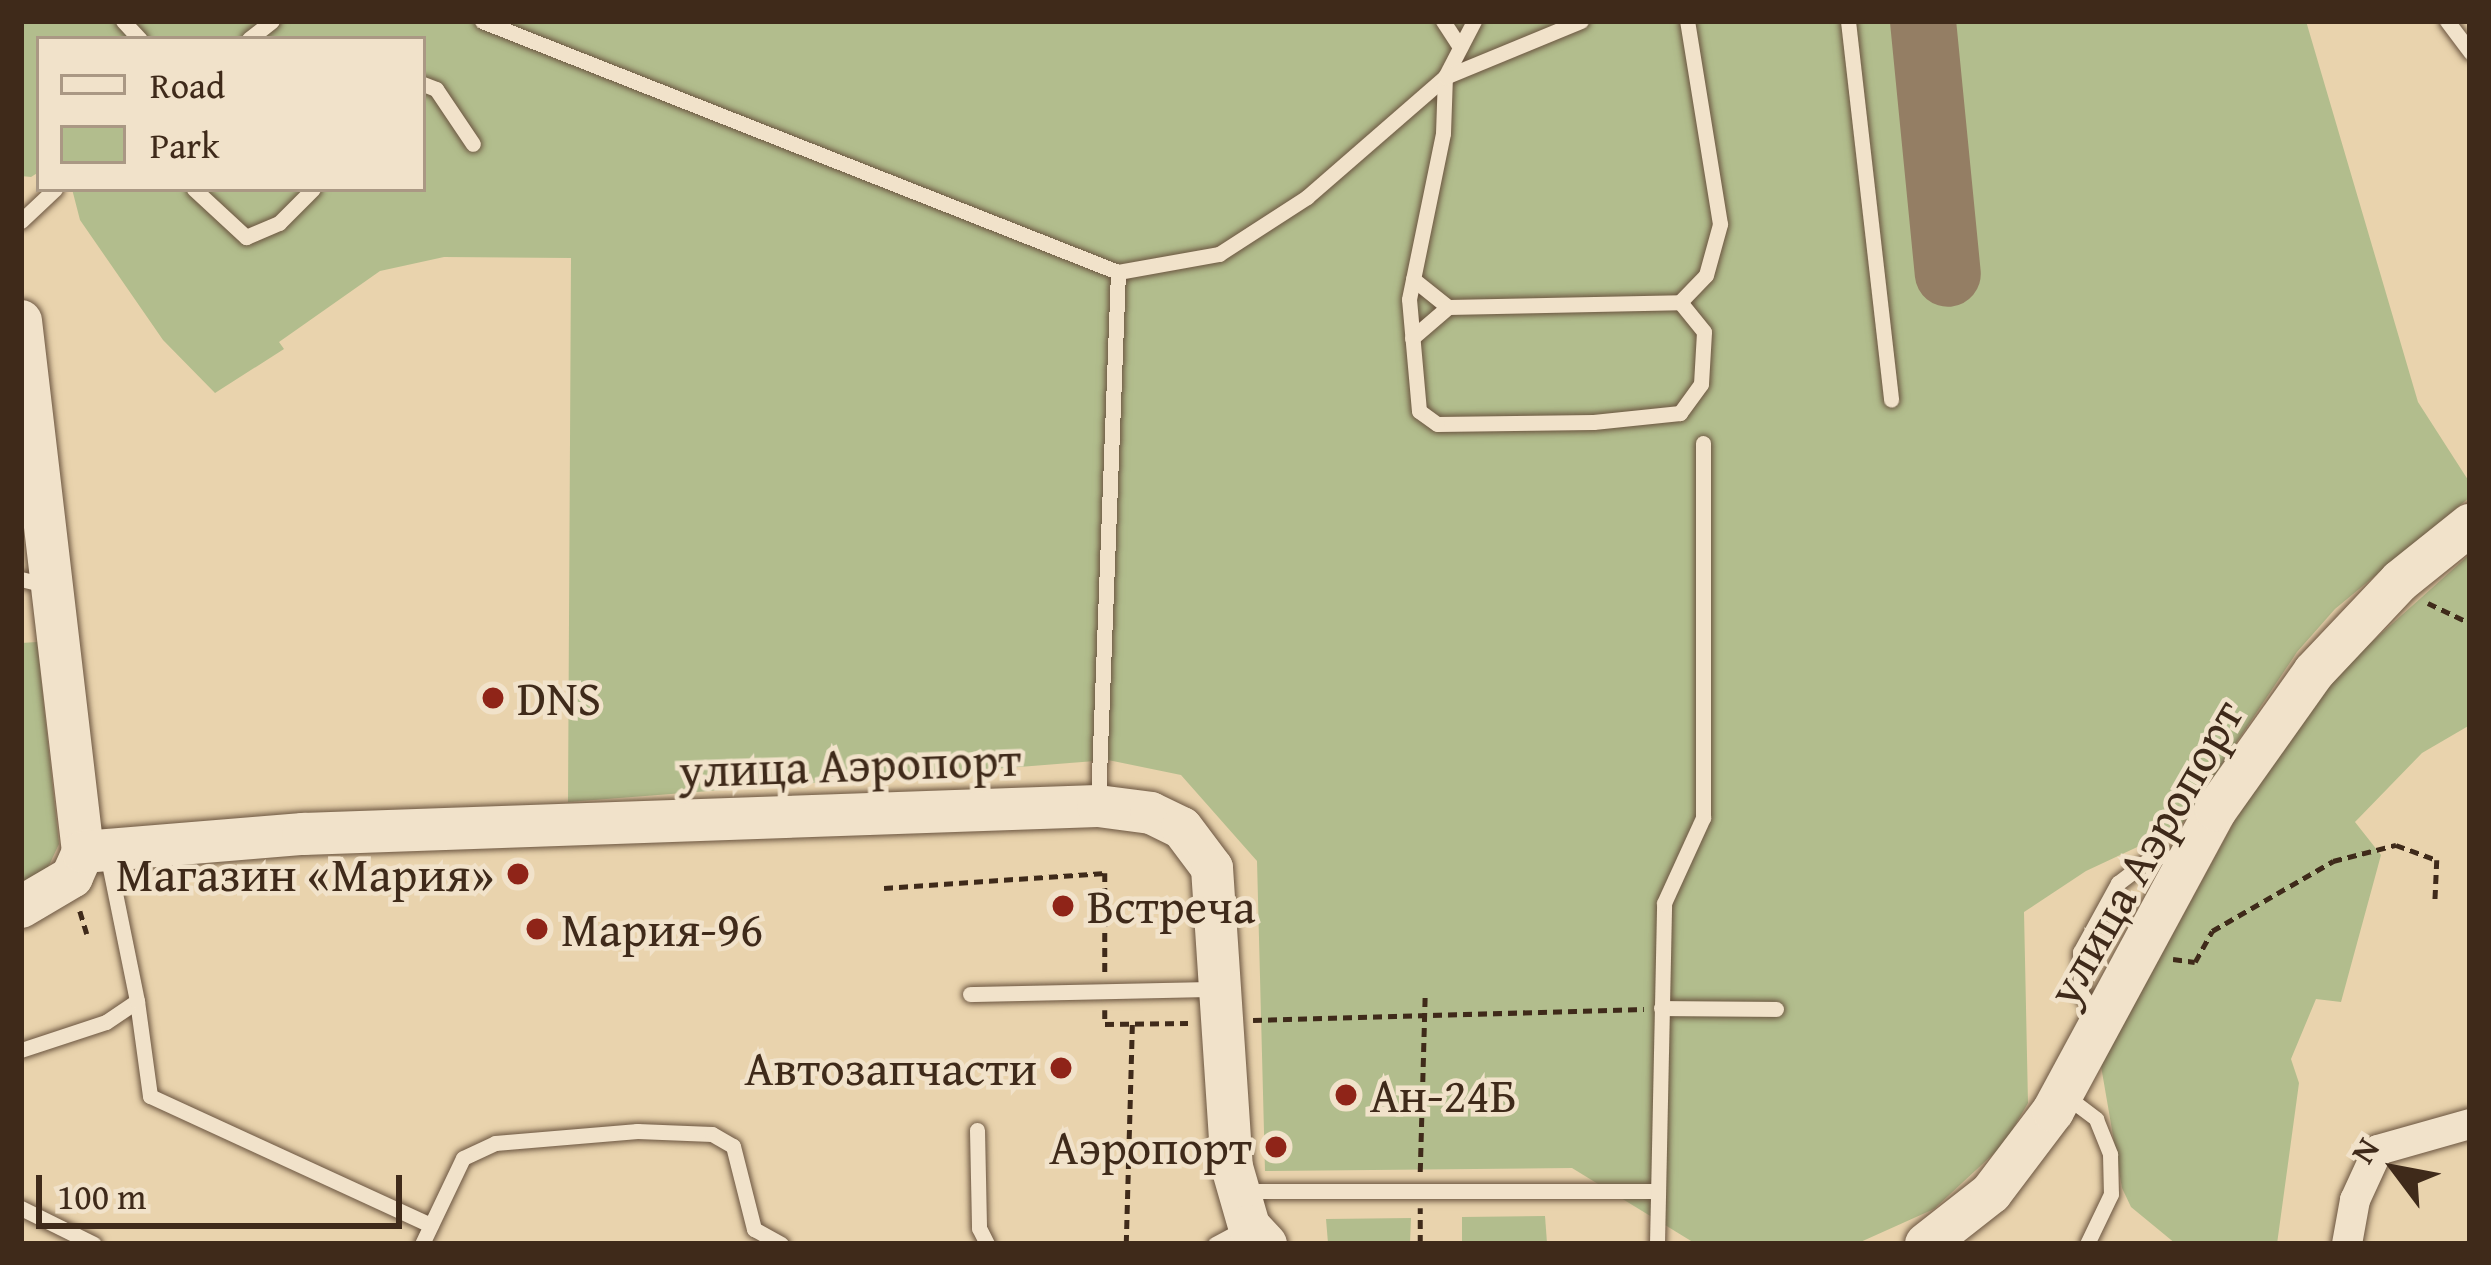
<!DOCTYPE html>
<meta charset="utf-8">
<style>
body{margin:0}
#map{position:relative;width:2491px;height:1265px;overflow:hidden;background:#e9d3ad;font-family:"Gentium Book Plus",serif}
div>[style]{position:absolute}
[style*='--x']{left:calc(var(--x)*1px);top:calc(var(--y)*1px);width:calc(var(--w)*1px);rotate:calc(var(--a)*1deg)}
.green>*{inset:0;background:#b2bd8d}
.taxiway>*{height:66px;margin:-33px;padding:0 33px;transform-origin:33px;border-radius:33px;background:#947e64}
.path>*{height:4.5px;margin-top:-2.25px;transform-origin:0;background:repeating-linear-gradient(90deg,#3f2a1a 0 9px,transparent 0 15px)}
.roads{filter:drop-shadow(0 0 3px #6a543f) drop-shadow(0 0 3px #6a543f)}
.lane>*{height:15px;margin:-7.5px;padding:0 7.5px;transform-origin:7.5px;border-radius:7.5px;background:#f1e2ca}
.street>*{height:30px;margin:-15px;padding:0 15px;transform-origin:15px;border-radius:15px;background:#f1e2ca}
.secondary>*{height:42px;margin:-21px;padding:0 21px;transform-origin:21px;border-radius:21px;background:#f1e2ca}
.dots>*{width:33px;height:33px;translate:-50% -50%;box-sizing:border-box;border:6px solid #f1e2ca;border-radius:50%}
span{translate:-50% -50%;white-space:nowrap;text-align:center;line-height:1.15;-webkit-text-stroke:9px #f1e2ca;paint-order:stroke}
.poi-label{font-size:48px;color:#3f2a1a}
.left{translate:0 -50%;text-align:left}
.right{translate:-100% -50%;text-align:right}
.street-label{font-size:48px;color:#3f2a1a}
.frame{position:absolute;inset:0;border:24px solid #3f2a1a;pointer-events:none}
.legend{position:absolute;left:36px;top:36px;width:390px;height:156px;box-sizing:border-box;background:#f1e2ca;border:3px solid #aa9884;margin:0;padding:15px 21px;list-style:none;font-size:36px;color:#3f2a1a}
.legend li{display:flex;align-items:center;gap:24px;height:60px}
.legend b{width:60px;border:3px solid #aa9884}
.north{position:absolute;left:2335px;top:1109px;width:120px;height:120px;-webkit-text-stroke:9px #f1e2ca;paint-order:stroke;rotate:302deg;font-size:33px;font-weight:700;line-height:48px;text-align:center;color:#3f2a1a}
.north::after{content:'';display:block;margin:auto;width:42px;height:54px;background:#3f2a1a;clip-path:polygon(50% 0,100% 100%,50% 72%,0 100%)}
.scale{position:absolute;left:36px;top:1175px;width:366px;height:54px;box-sizing:border-box;border:6px solid #3f2a1a;border-top:0;padding-left:15px;font-size:36px;line-height:42px;white-space:nowrap;color:#3f2a1a;-webkit-text-stroke:9px #f1e2ca;paint-order:stroke}
</style>
<div id="map">
<div class="green">
<i style="clip-path:polygon(21px 21px,2306px 21px,2418px 402px,2470px 483px,2470px 497px,2335px 609px,2297px 652px,2180px 827px,2086px 871px,2024px 912px,2028px 1103px,2004px 1144px,1934px 1209px,1856px 1244px,1696px 1244px,1572px 1168px,1265px 1171px,1257px 861px,1181px 775px,1108px 760px,568px 802px,571px 258px,444px 257px,380px 271px,279px 342px,284px 349px,215px 393px,163px 340px,80px 220px,72px 189px,423px 189px,423px 39px,39px 39px,39px 172px,31px 177px,21px 176px)"></i>
<i style="clip-path:polygon(2470px 554px,2470px 725px,2422px 753px,2355px 822px,2381px 855px,2341px 1002px,2316px 999px,2291px 1059px,2299px 1083px,2277px 1244px,2176px 1244px,2131px 1207px,2122px 1188px,2101px 1066px,2234px 822px,2326px 683px)"></i>
<i style="clip-path:polygon(37px 642px,59px 844px,45px 874px,21px 891px,21px 643px)"></i>
<i style="clip-path:polygon(1545px 1216px,1547px 1243px,1462px 1244px,1462px 1217px)"></i>
<i style="clip-path:polygon(1411px 1218px,1410px 1243px,1328px 1243px,1326px 1219px)"></i>
</div>
<div class="taxiway">
<i style="--x:1923;--y:21;--w:254;--a:84.4"></i>
</div>
<div class="path">
<i style="--x:2428;--y:603;--w:47;--a:25.5"></i>
<i style="--x:884;--y:888;--w:222;--a:-3.9"></i>
<i style="--x:1105;--y:873;--w:102;--a:90"></i>
<i style="--x:80;--y:911;--w:24;--a:73"></i>
<i style="--x:2173;--y:959;--w:22;--a:8"></i>
<i style="--x:2195;--y:962;--w:35;--a:-61"></i>
<i style="--x:2212;--y:931;--w:140;--a:-30"></i>
<i style="--x:2333;--y:861;--w:65;--a:-14.3"></i>
<i style="--x:2396;--y:845;--w:44;--a:20.1"></i>
<i style="--x:2437;--y:860;--w:44;--a:92.6"></i>
<i style="--x:1105;--y:1010;--w:14;--a:90"></i>
<i style="--x:1105;--y:1024;--w:83;--a:-0.7"></i>
<i style="--x:1253;--y:1020;--w:391;--a:-1.6"></i>
<i style="--x:1420;--y:1172;--w:179;--a:-88.4"></i>
<i style="--x:1126;--y:1244;--w:221;--a:-88.4"></i>
<i style="--x:1420;--y:1244;--w:36;--a:-90"></i>
</div>
<div class="roads">
<div class="lane">
<i style="--x:123;--y:21;--w:25;--a:47"></i>
<i style="--x:482;--y:21;--w:684;--a:21.54"></i>
<i style="--x:1118;--y:272;--w:531;--a:92.16"></i>
<i style="--x:1443;--y:21;--w:31;--a:57"></i>
<i style="--x:1848;--y:21;--w:381;--a:83.5"></i>
<i style="--x:2447;--y:21;--w:39;--a:53"></i>
<i style="--x:249;--y:39;--w:29;--a:-38"></i>
<i style="--x:423;--y:84;--w:14;--a:21"></i>
<i style="--x:436;--y:89;--w:66;--a:56.1"></i>
<i style="--x:194;--y:189;--w:71;--a:42.7"></i>
<i style="--x:246;--y:237;--w:36;--a:-23"></i>
<i style="--x:279;--y:223;--w:48;--a:-45"></i>
<i style="--x:21;--y:221;--w:47;--a:-43.3"></i>
<i style="--x:1118;--y:272;--w:103;--a:-10.1"></i>
<i style="--x:1219;--y:254;--w:105;--a:-32.9"></i>
<i style="--x:1307;--y:197;--w:183;--a:-41"></i>
<i style="--x:1445;--y:77;--w:63;--a:-62.6"></i>
<i style="--x:1413;--y:279;--w:45;--a:38.7"></i>
<i style="--x:1680;--y:302;--w:37;--a:-46"></i>
<i style="--x:1706;--y:275;--w:53;--a:-74.6"></i>
<i style="--x:1720;--y:224;--w:206;--a:-99.2"></i>
<i style="--x:1412;--y:338;--w:48;--a:-40.7"></i>
<i style="--x:1448;--y:307;--w:232;--a:-1.2"></i>
<i style="--x:1680;--y:302;--w:38;--a:51"></i>
<i style="--x:1704;--y:332;--w:52;--a:93.3"></i>
<i style="--x:1701;--y:384;--w:36;--a:126"></i>
<i style="--x:1680;--y:413;--w:87;--a:174.1"></i>
<i style="--x:1593;--y:422;--w:156;--a:179.3"></i>
<i style="--x:1437;--y:424;--w:22;--a:-144"></i>
<i style="--x:1419;--y:411;--w:112;--a:-95.1"></i>
<i style="--x:1409;--y:299;--w:169;--a:-78.4"></i>
<i style="--x:1443;--y:133;--w:56;--a:-88"></i>
<i style="--x:1445;--y:77;--w:147;--a:-22.4"></i>
<i style="--x:21;--y:579;--w:29;--a:14"></i>
<i style="--x:970;--y:994;--w:244;--a:-1.2"></i>
<i style="--x:137;--y:1001;--w:96;--a:82.2"></i>
<i style="--x:150;--y:1096;--w:309;--a:24.7"></i>
<i style="--x:1661;--y:1008;--w:115;--a:0.5"></i>
<i style="--x:2099;--y:1020;--w:32;--a:-124"></i>
<i style="--x:2081;--y:993;--w:41;--a:-91.4"></i>
<i style="--x:2080;--y:952;--w:79;--a:-61.2"></i>
<i style="--x:2118;--y:883;--w:48;--a:-37.3"></i>
<i style="--x:2156;--y:854;--w:28;--a:17"></i>
<i style="--x:21;--y:1050;--w:89;--a:-18.2"></i>
<i style="--x:106;--y:1022;--w:37;--a:-34"></i>
<i style="--x:137;--y:1001;--w:151;--a:-101.5"></i>
<i style="--x:2066;--y:1096;--w:38;--a:37"></i>
<i style="--x:2096;--y:1119;--w:38;--a:68"></i>
<i style="--x:2110;--y:1154;--w:40;--a:88.6"></i>
<i style="--x:2111;--y:1194;--w:55;--a:115.6"></i>
<i style="--x:977;--y:1130;--w:98;--a:88.8"></i>
<i style="--x:979;--y:1228;--w:18;--a:63"></i>
<i style="--x:1246;--y:1191;--w:411;--a:0"></i>
<i style="--x:21;--y:1208;--w:81;--a:26.3"></i>
<i style="--x:422;--y:1244;--w:95;--a:-64.5"></i>
<i style="--x:463;--y:1158;--w:35;--a:-25"></i>
<i style="--x:495;--y:1143;--w:143;--a:-4.8"></i>
<i style="--x:637;--y:1131;--w:75;--a:2.3"></i>
<i style="--x:712;--y:1134;--w:24;--a:30"></i>
<i style="--x:733;--y:1146;--w:86;--a:75.8"></i>
<i style="--x:754;--y:1229;--w:31;--a:29"></i>
<i style="--x:1215;--y:1244;--w:38;--a:-28"></i>
<i style="--x:1657;--y:1244;--w:341;--a:-88.8"></i>
<i style="--x:1664;--y:903;--w:94;--a:-65.4"></i>
<i style="--x:1703;--y:818;--w:375;--a:-90"></i>
</div>
<div class="street">
<i style="--x:2347;--y:1244;--w:45;--a:-79.7"></i>
<i style="--x:2355;--y:1200;--w:55;--a:-65.3"></i>
<i style="--x:2378;--y:1150;--w:96;--a:-15.8"></i>
</div>
<div class="secondary">
<i style="--x:21;--y:321;--w:535;--a:83.34"></i>
<i style="--x:83;--y:852;--w:27;--a:114"></i>
<i style="--x:72;--y:877;--w:59;--a:149.5"></i>
<i style="--x:83;--y:852;--w:221;--a:-4.7"></i>
<i style="--x:303;--y:834;--w:795;--a:-2.02"></i>
<i style="--x:1098;--y:806;--w:53;--a:7.5"></i>
<i style="--x:1151;--y:813;--w:34;--a:26"></i>
<i style="--x:1182;--y:828;--w:50;--a:53.1"></i>
<i style="--x:1212;--y:868;--w:300;--a:86.2"></i>
<i style="--x:1232;--y:1167;--w:61;--a:73.9"></i>
<i style="--x:1249;--y:1226;--w:25;--a:47"></i>
<i style="--x:1926;--y:1244;--w:83;--a:-38.1"></i>
<i style="--x:1991;--y:1193;--w:103;--a:-52.9"></i>
<i style="--x:2053;--y:1111;--w:342;--a:-61.6"></i>
<i style="--x:2216;--y:810;--w:169;--a:-54.6"></i>
<i style="--x:2314;--y:672;--w:125;--a:-46.6"></i>
<i style="--x:2400;--y:581;--w:90;--a:-38.7"></i>
</div>
</div>
<div class="dots">
<i style="left:493px;top:698px;background:#8f2418"></i>
<i style="left:518px;top:874px;background:#8f2418"></i>
<i style="left:1063px;top:906px;background:#8f2418"></i>
<i style="left:537px;top:929px;background:#8f2418"></i>
<i style="left:1061px;top:1068px;background:#8f2418"></i>
<i style="left:1346px;top:1095px;background:#8f2418"></i>
<i style="left:1276px;top:1147px;background:#8f2418"></i>
</div>
<div class="poi-label">
<span class="left" style="left:517px;top:698px">DNS</span>
<span class="right" style="left:494px;top:874px">Магазин «Мария»</span>
<span class="left" style="left:1087px;top:906px">Встреча</span>
<span class="left" style="left:561px;top:929px">Мария-96</span>
<span class="right" style="left:1037px;top:1068px">Автозапчасти</span>
<span class="left" style="left:1370px;top:1095px">Ан-24Б</span>
<span class="right" style="left:1252px;top:1147px">Аэропорт</span>
</div>
<div class="street-label">
<span style="left:850px;top:764px;rotate:-2deg">улица Аэропорт</span>
<span style="left:2144px;top:852px;rotate:-60deg">улица Аэропорт</span>
</div>
<div class="frame"></div>
<ul class="legend">
<li><b style="height:15px;background:#f1e2ca"></b>Road</li>
<li><b style="height:33px;background:#b2bd8d"></b>Park</li>
</ul>
<div class="north">N</div>
<div class="scale">100 m</div>
</div>
